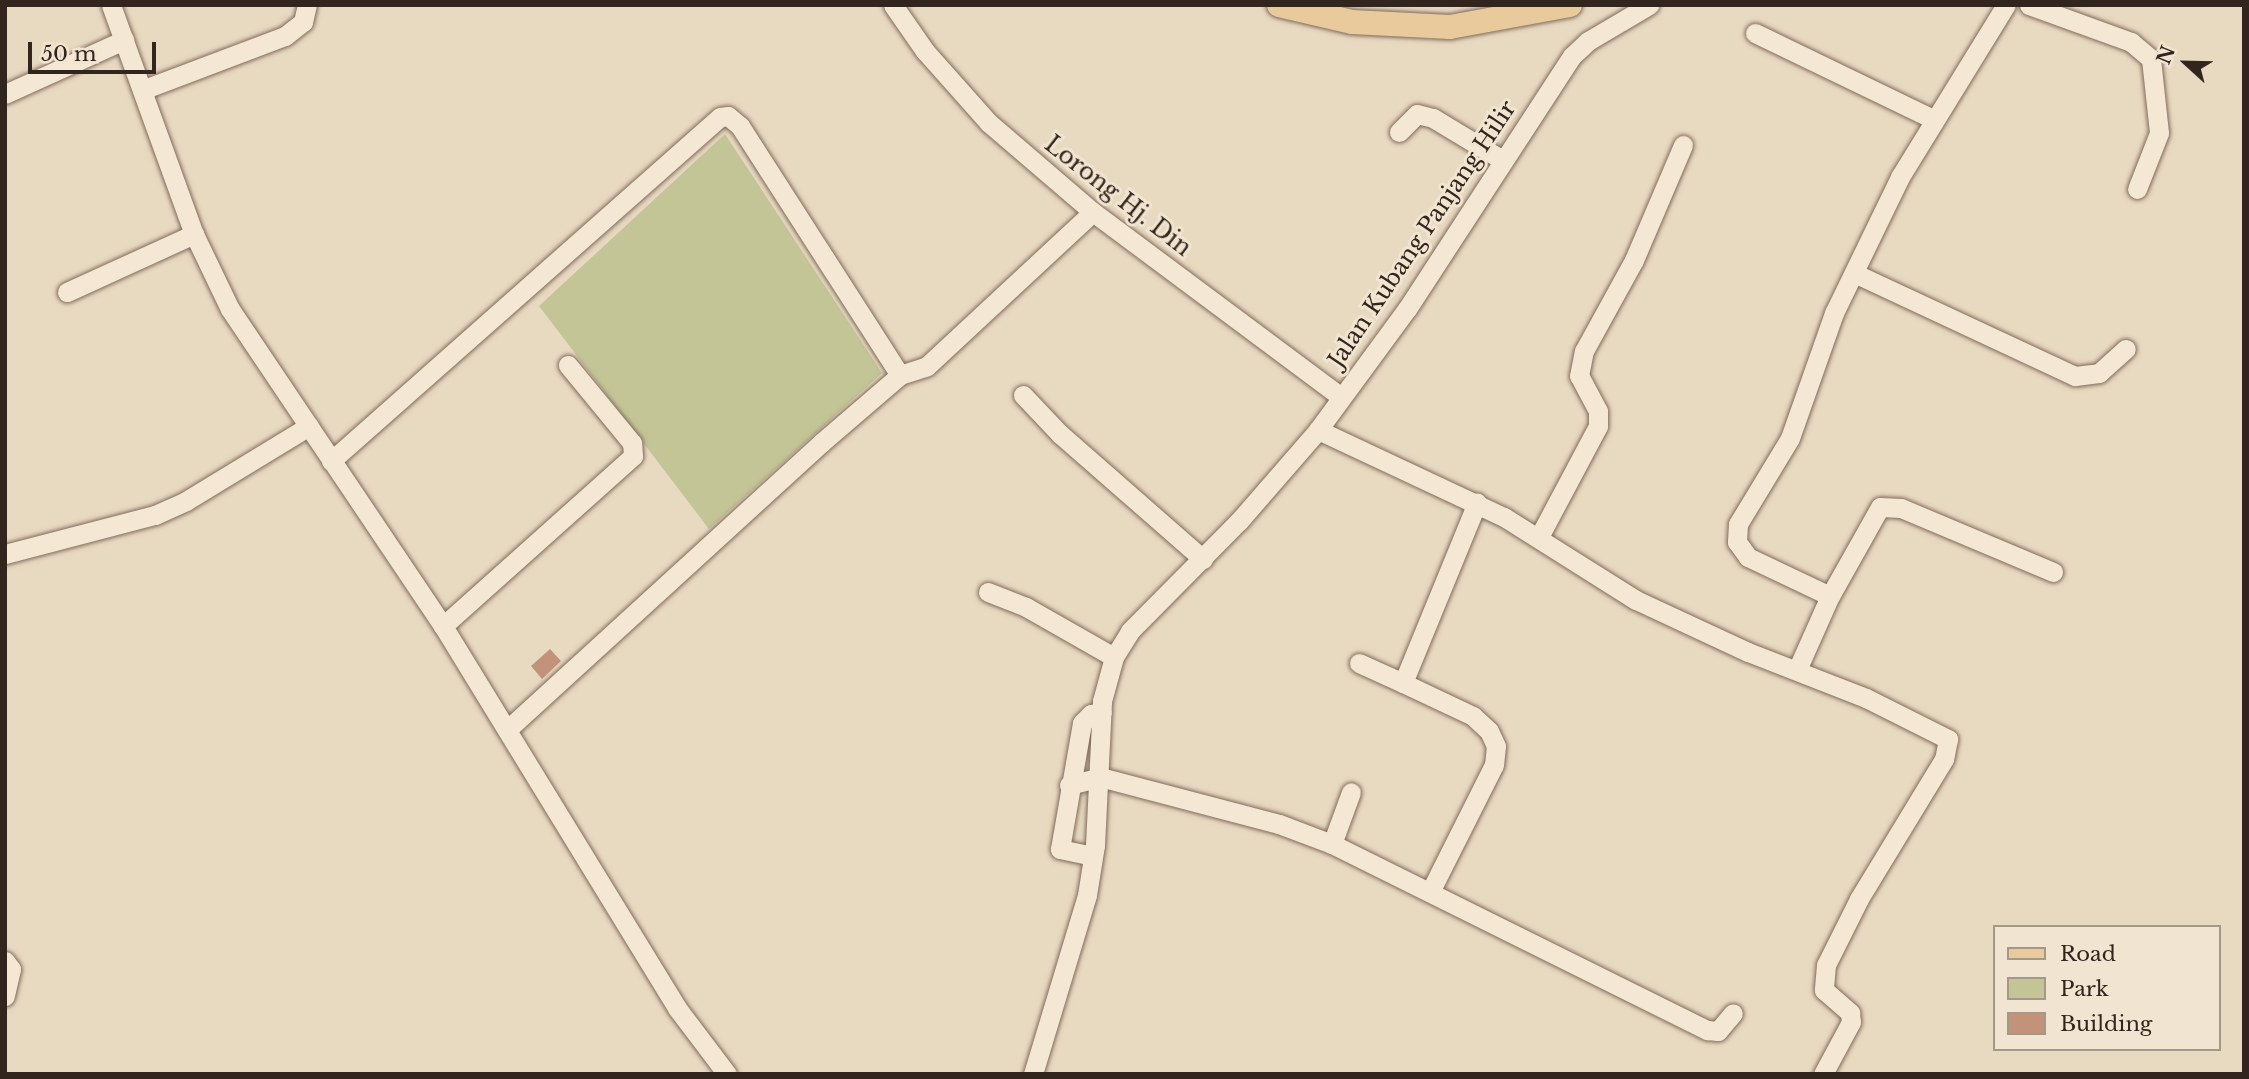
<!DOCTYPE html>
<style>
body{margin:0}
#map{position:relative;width:2249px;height:1079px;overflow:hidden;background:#e8d9c1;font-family:"Libre Baskerville",serif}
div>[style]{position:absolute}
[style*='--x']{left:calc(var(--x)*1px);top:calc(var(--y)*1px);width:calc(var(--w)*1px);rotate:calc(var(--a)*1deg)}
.green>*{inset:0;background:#c3c597}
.building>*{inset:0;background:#c2927b}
.roads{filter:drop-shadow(0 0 2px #806b5b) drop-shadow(0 0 2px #806b5b)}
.minor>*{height:19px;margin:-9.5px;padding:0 9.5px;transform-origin:9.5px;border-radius:9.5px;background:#f4e7d3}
.major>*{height:24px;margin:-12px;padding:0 12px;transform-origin:12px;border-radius:12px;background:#e8ca9c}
span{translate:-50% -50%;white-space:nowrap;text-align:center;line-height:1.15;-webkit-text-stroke:6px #f1e4d0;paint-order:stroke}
.street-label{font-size:23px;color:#31251d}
.frame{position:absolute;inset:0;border:7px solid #31251d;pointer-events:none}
.legend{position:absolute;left:1993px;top:925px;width:228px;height:126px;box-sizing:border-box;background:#f1e4d0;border:2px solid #a49888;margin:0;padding:9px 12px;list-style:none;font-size:21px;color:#31251d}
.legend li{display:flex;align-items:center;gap:14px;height:35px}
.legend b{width:35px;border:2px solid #a49888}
.north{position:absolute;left:2151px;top:28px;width:70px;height:70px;-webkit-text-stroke:5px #f1e4d0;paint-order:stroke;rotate:292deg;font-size:19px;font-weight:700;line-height:28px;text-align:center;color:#31251d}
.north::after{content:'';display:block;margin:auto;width:24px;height:32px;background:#31251d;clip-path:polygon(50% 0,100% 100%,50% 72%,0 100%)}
.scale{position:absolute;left:28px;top:42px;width:128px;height:32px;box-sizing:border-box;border:4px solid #31251d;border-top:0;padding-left:9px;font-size:21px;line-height:24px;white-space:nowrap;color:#31251d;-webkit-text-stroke:5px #f1e4d0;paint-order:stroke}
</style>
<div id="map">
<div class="green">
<i style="clip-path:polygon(725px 134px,882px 373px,709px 529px,539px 306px)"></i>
</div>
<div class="building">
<i style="clip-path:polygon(550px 649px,561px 661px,542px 679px,531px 666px)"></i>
</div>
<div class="roads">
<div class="minor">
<i style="--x:111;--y:5;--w:244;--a:70.1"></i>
<i style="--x:194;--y:234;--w:83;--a:64.4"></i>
<i style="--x:230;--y:309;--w:382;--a:56.1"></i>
<i style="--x:443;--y:626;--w:448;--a:58.5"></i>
<i style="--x:677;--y:1008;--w:83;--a:52.9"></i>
<i style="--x:893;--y:5;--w:56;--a:55.2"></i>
<i style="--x:925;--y:51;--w:96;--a:48.4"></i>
<i style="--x:989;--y:123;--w:137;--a:40.6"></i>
<i style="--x:1093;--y:212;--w:309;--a:36.7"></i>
<i style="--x:2029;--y:5;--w:109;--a:19.9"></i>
<i style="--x:2131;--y:42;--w:26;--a:40"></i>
<i style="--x:2151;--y:59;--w:74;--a:83.8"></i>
<i style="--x:2159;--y:133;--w:60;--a:111.4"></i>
<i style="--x:1755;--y:33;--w:198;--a:25.8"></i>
<i style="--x:142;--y:90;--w:153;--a:-20.7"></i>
<i style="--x:285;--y:36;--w:23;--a:-38"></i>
<i style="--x:303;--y:22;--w:17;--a:-77"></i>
<i style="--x:5;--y:94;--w:131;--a:-24.4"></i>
<i style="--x:1399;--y:132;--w:25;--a:-45"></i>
<i style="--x:1417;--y:114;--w:16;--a:14"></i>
<i style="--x:1433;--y:118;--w:79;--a:31.1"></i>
<i style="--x:1854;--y:273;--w:244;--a:25"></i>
<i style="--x:2075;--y:376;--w:24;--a:-7"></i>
<i style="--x:2099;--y:373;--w:36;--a:-42"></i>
<i style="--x:67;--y:292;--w:140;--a:-24.5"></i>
<i style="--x:1023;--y:395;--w:54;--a:46.5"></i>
<i style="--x:1060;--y:434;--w:190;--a:41.2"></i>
<i style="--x:1318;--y:430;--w:205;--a:25.1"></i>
<i style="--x:1504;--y:517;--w:156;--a:32.2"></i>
<i style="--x:1636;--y:600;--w:123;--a:24.9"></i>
<i style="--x:1748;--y:652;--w:127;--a:21.3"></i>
<i style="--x:1866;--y:698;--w:92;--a:26.6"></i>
<i style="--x:1948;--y:739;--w:20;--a:101"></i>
<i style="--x:1944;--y:759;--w:164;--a:121.3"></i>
<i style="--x:1859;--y:899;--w:74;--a:116.6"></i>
<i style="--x:1826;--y:965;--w:25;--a:95"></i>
<i style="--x:1824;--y:990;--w:35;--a:41"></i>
<i style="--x:1850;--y:1013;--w:9;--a:84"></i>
<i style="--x:1851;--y:1022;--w:59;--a:118.3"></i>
<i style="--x:331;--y:461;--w:519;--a:-41.49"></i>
<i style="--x:720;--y:117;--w:8;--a:-7"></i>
<i style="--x:728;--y:116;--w:16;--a:40"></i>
<i style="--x:740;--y:126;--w:296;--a:57.3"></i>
<i style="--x:1539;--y:537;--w:126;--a:-62"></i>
<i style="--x:1598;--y:426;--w:15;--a:-90"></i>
<i style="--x:1598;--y:411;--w:40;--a:-118"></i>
<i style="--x:1579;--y:376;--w:25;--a:-79"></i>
<i style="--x:1584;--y:351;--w:104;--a:-61.2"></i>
<i style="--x:1634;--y:260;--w:125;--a:-66.9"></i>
<i style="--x:5;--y:554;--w:155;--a:-14.6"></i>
<i style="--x:155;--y:515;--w:34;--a:-24"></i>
<i style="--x:186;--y:501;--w:144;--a:-31.4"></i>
<i style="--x:988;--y:592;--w:41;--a:21.5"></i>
<i style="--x:1026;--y:607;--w:101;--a:29.6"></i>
<i style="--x:1830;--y:596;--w:91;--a:-154.6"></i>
<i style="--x:1748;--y:557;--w:19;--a:-126"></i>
<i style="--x:1737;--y:542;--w:18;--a:-87"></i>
<i style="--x:1738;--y:524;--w:100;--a:-58.8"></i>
<i style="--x:1790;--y:438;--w:133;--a:-70.6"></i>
<i style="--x:1834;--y:313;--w:151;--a:-64.1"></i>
<i style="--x:1900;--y:177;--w:202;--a:-58.4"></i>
<i style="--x:443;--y:626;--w:255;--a:-41.8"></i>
<i style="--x:633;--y:456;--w:13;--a:-94"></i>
<i style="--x:632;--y:443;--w:101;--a:-129.4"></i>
<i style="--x:1359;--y:663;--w:48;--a:24.4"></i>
<i style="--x:1797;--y:670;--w:81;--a:-66"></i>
<i style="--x:1830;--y:596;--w:102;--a:-60.7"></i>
<i style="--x:1880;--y:507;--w:21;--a:3"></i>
<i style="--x:1901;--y:508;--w:165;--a:22.8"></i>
<i style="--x:509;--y:728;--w:423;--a:-42.4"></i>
<i style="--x:821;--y:443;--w:104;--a:-40.7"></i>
<i style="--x:900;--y:375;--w:28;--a:-18"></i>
<i style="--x:927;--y:366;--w:226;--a:-42.9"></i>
<i style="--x:1069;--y:785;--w:32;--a:-14"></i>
<i style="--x:1100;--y:777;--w:185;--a:14.7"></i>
<i style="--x:1279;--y:824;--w:57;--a:20.7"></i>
<i style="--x:1332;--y:844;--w:419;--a:26.4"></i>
<i style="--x:1707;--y:1030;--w:11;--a:5"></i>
<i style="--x:1718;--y:1031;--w:23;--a:-50"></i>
<i style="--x:1332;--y:844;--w:55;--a:-69.9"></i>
<i style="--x:1093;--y:856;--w:34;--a:-168"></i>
<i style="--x:1060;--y:849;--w:128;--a:-80.1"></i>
<i style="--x:1082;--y:723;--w:13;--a:-45"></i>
<i style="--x:1091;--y:714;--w:11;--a:-10"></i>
<i style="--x:1430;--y:892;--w:142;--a:-63.3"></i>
<i style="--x:1494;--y:765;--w:19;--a:-84"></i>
<i style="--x:1496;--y:746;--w:17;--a:-115"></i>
<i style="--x:1489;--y:731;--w:22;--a:-137"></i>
<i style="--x:1473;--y:716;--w:77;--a:-154.8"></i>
<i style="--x:1403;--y:683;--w:195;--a:-67.7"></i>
<i style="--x:5;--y:961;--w:10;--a:53"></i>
<i style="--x:11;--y:969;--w:28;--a:103"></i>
<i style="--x:1033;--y:1074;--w:187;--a:-73.2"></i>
<i style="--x:1087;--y:895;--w:51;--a:-80.9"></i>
<i style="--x:1095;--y:845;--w:144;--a:-87.2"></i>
<i style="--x:1102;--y:701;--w:46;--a:-74.7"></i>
<i style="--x:1114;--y:657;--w:31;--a:-58"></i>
<i style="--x:1130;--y:631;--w:155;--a:-45.3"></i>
<i style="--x:1239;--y:521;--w:121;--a:-49"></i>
<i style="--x:1318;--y:430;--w:150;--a:-53.7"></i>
<i style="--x:1407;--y:309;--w:302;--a:-56.9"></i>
<i style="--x:1572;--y:56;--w:22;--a:-43"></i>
<i style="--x:1588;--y:41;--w:71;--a:-30.5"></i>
</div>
<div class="major">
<i style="--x:1279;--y:5;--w:75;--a:13.1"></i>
<i style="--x:1352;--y:22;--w:98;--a:2.9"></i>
<i style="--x:1450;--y:27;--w:122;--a:-10.4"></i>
</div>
</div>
<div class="street-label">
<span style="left:1118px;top:196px;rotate:38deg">Lorong Hj. Din</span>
<span style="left:1422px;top:234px;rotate:-56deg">Jalan Kubang Panjang Hilir</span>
</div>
<div class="frame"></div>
<ul class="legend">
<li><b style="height:9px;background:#e8ca9c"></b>Road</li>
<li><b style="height:19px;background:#c3c597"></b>Park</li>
<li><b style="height:19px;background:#c2927b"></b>Building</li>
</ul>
<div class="north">N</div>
<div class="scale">50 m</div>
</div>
